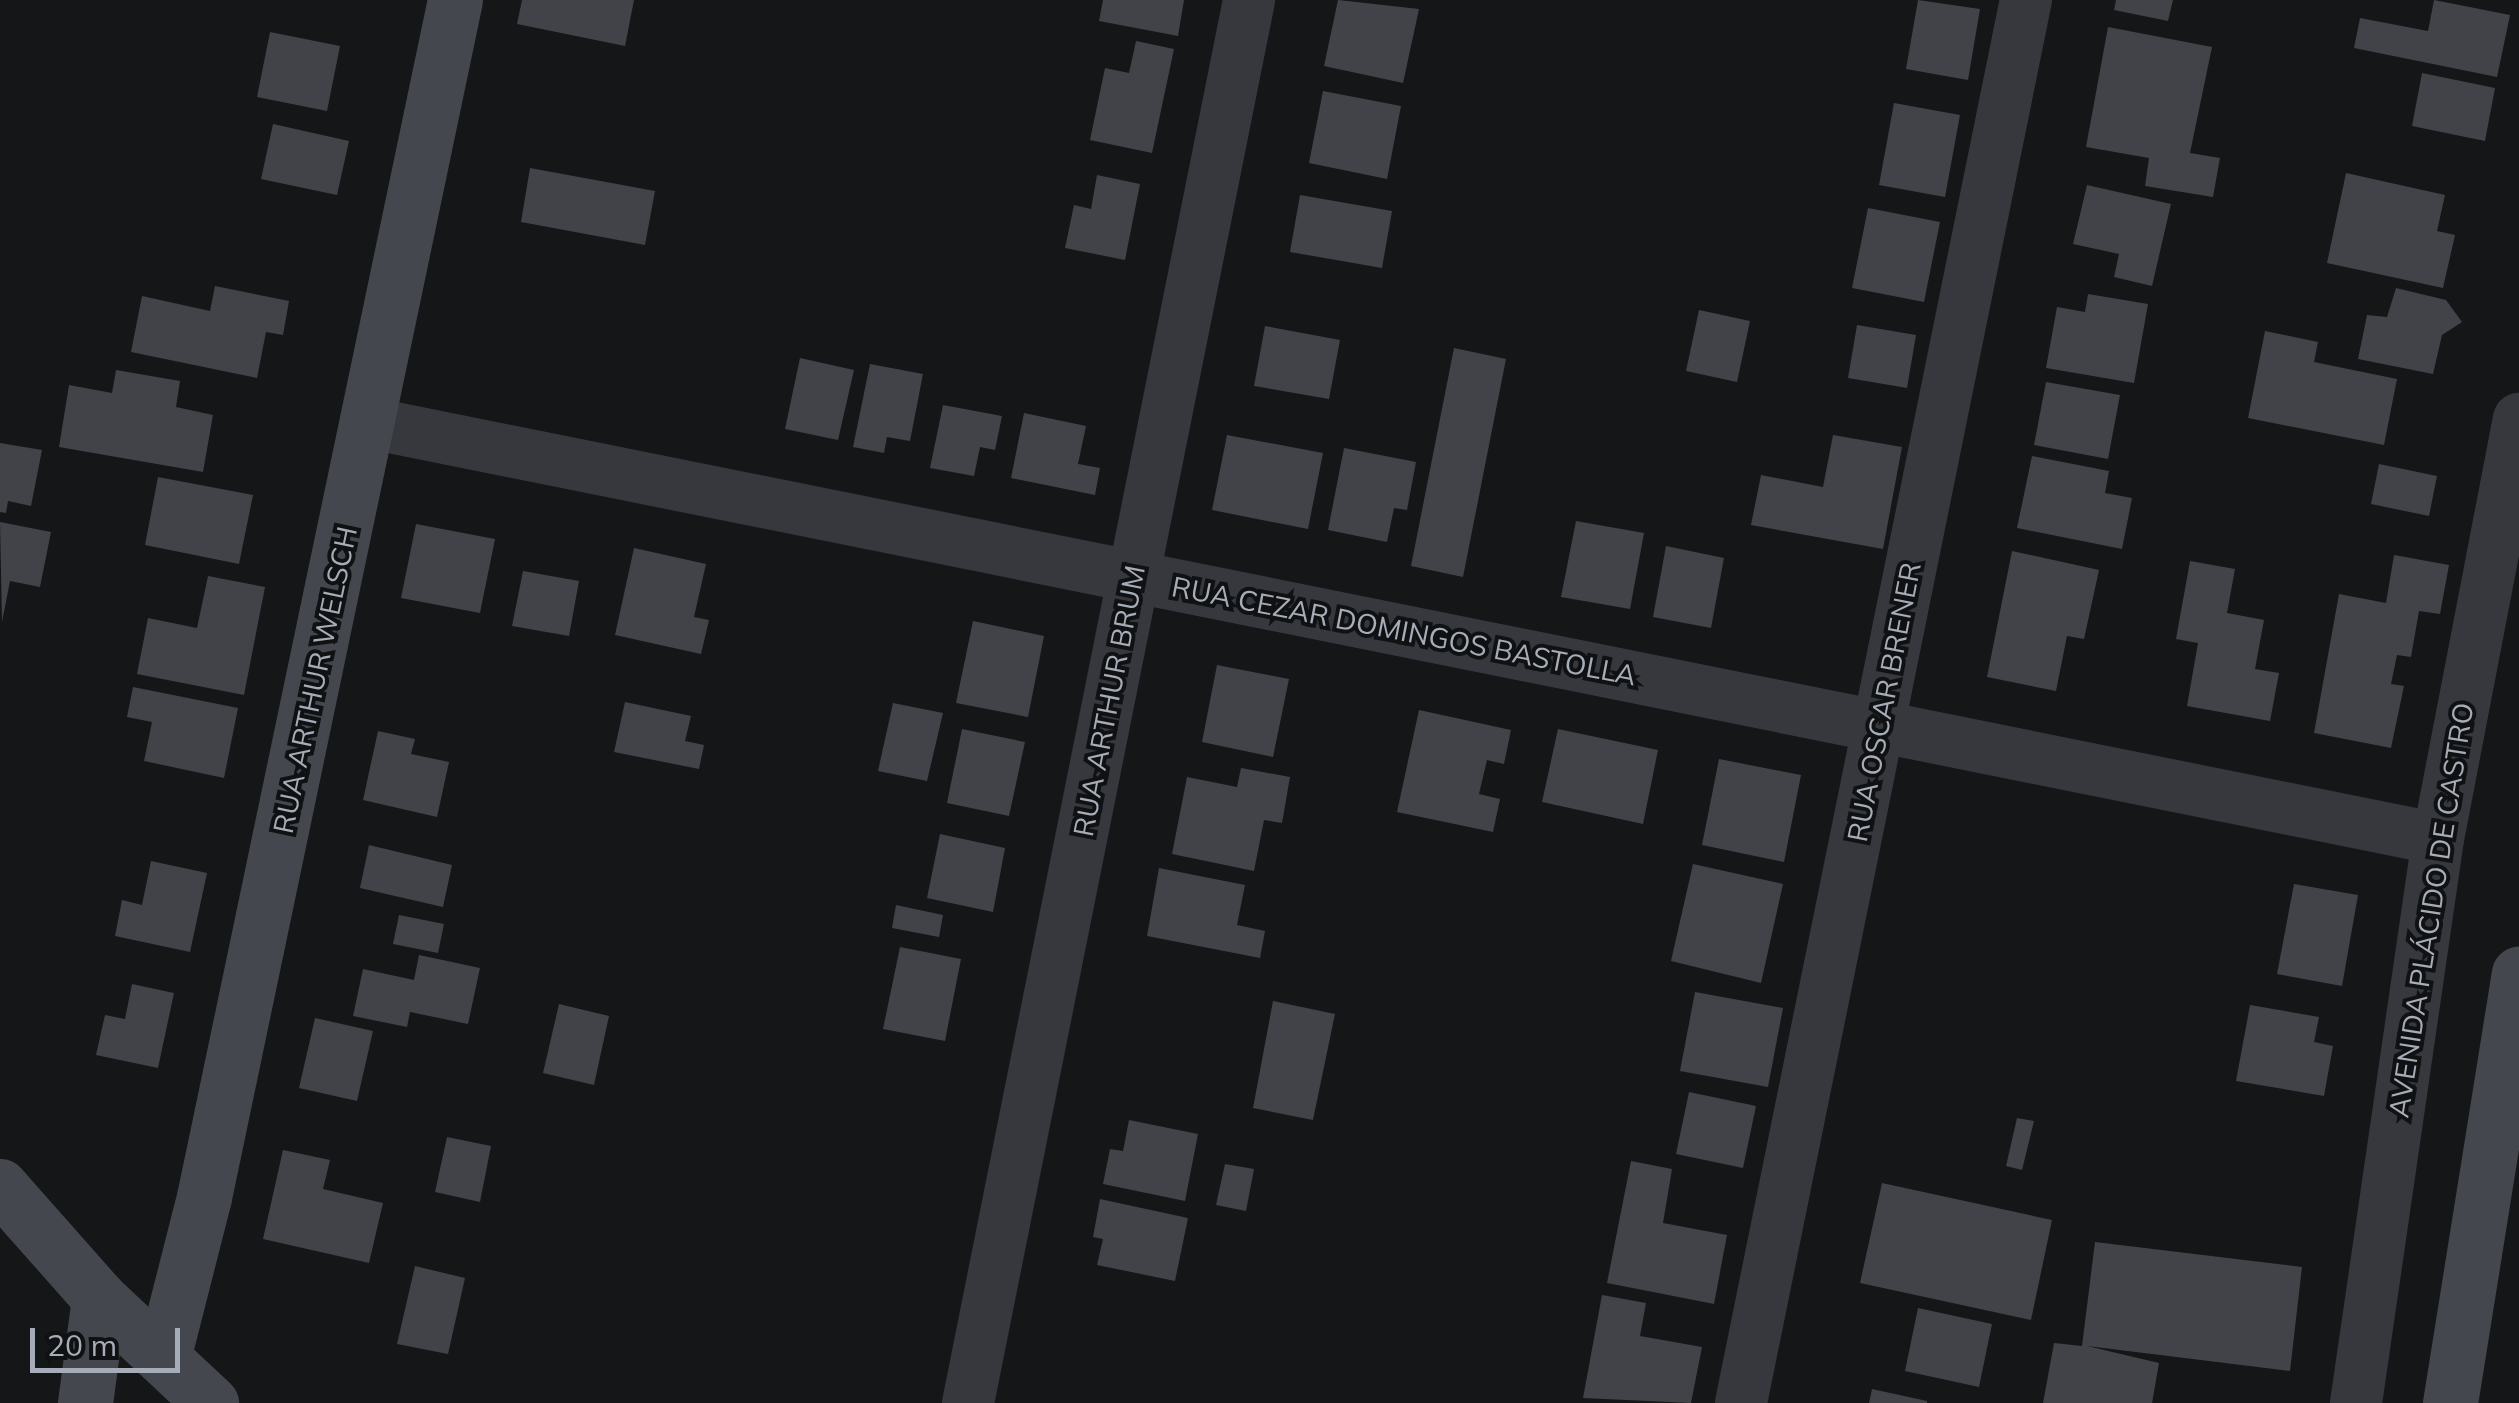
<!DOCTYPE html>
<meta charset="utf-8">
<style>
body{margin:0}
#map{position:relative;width:2519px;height:1403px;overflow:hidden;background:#151618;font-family:Mulish,sans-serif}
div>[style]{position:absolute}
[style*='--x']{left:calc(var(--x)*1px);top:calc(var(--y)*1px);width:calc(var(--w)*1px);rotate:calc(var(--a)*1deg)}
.building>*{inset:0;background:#414348}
.street>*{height:52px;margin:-26px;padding:0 26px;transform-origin:26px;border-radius:26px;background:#36383d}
.secondary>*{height:55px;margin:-27.5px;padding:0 27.5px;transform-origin:27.5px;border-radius:27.5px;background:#44474d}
span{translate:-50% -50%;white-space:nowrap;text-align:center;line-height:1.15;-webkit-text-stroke:8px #101113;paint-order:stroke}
.street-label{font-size:28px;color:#a7adb8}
.scale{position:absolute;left:30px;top:1328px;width:150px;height:45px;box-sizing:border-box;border:5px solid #a7adb8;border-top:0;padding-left:12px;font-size:30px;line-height:35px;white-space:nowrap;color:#a7adb8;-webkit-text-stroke:8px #101113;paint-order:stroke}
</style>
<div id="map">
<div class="building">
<i style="clip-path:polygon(522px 0,634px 0,625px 46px,517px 24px)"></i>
<i style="clip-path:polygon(1103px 0,1184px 0,1178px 36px,1099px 21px)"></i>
<i style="clip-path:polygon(1338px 0,1419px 9px,1403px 83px,1324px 66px)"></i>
<i style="clip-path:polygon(1918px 0,1980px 9px,1968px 80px,1906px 69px)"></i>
<i style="clip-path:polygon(2116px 0,2173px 0,2168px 21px,2114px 10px)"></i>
<i style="clip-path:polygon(2434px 0,2510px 15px,2497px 77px,2354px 48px,2360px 18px,2428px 31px)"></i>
<i style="clip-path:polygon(2108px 27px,2212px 47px,2190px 153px,2220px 158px,2213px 197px,2145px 186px,2149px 158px,2086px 147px)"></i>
<i style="clip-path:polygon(270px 32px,340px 46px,327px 111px,257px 97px)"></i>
<i style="clip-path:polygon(1136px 41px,1174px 49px,1152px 153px,1090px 140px,1105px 68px,1129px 73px)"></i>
<i style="clip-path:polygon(2422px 73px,2495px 88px,2485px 141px,2412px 126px)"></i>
<i style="clip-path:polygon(1323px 91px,1401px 106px,1387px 179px,1309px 163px)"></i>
<i style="clip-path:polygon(1894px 103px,1960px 115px,1945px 197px,1879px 185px)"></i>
<i style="clip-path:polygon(273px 124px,349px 141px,337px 195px,261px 179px)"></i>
<i style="clip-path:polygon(530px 168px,655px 191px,645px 245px,521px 222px)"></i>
<i style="clip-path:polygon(2346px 173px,2445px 195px,2437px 231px,2455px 235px,2443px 288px,2327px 263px)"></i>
<i style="clip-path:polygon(1097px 175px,1140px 184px,1125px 260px,1065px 248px,1074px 205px,1091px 209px)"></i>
<i style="clip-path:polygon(2087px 185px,2171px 204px,2152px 286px,2114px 277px,2119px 254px,2073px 244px)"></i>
<i style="clip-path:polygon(1300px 195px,1392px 211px,1382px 268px,1290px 252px)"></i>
<i style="clip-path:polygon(1868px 208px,1940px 222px,1924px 302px,1852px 288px)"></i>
<i style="clip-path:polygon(215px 286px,289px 301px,283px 335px,266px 332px,257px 378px,131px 352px,142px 296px,210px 311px)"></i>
<i style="clip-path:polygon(2396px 288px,2446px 300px,2462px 322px,2442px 335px,2433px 374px,2358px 359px,2367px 315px,2387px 317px)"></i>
<i style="clip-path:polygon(2088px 294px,2148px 304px,2134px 383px,2046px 368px,2057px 307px,2085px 312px)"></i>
<i style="clip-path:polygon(1699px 310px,1750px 321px,1737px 382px,1686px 371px)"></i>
<i style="clip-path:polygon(1857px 325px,1916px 335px,1907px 388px,1848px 378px)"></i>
<i style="clip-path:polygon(1265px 326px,1340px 340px,1329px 399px,1254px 386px)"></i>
<i style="clip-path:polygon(2265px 331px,2318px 342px,2314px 362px,2397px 379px,2384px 445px,2248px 418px)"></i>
<i style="clip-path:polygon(1454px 348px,1506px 359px,1463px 577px,1411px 566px)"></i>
<i style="clip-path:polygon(800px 358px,854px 370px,838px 440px,785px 429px)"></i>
<i style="clip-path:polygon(870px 364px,923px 374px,910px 441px,887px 437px,884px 453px,853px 447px)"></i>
<i style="clip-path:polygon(116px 370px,180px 381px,176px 407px,213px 415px,203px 472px,59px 447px,69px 385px,112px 393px)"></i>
<i style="clip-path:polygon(2046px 382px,2120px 395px,2108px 459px,2034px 445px)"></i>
<i style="clip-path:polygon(943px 405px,1002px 416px,995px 450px,980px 447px,974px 476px,930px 468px)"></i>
<i style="clip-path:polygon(1024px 413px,1086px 426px,1078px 464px,1100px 468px,1095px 495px,1011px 478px)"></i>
<i style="clip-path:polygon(1227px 435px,1323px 453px,1308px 529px,1212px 510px)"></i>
<i style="clip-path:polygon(1833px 435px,1902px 447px,1883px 549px,1751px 525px,1761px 475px,1823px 487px)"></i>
<i style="clip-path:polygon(0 443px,42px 450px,31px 506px,8px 501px,6px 513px,0 512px)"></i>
<i style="clip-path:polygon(1344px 448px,1416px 462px,1407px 510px,1394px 508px,1387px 542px,1328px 530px)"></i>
<i style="clip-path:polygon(2032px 456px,2109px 471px,2105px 493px,2132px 498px,2122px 549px,2017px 528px)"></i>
<i style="clip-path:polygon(2379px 464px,2437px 476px,2429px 516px,2371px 504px)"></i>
<i style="clip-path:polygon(158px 477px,253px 495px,239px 564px,145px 545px)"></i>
<i style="clip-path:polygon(1576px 521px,1644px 533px,1630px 609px,1561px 597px)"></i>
<i style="clip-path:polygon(0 522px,51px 532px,40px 587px,10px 581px,2px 622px)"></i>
<i style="clip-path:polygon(416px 524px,495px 539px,480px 613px,401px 598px)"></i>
<i style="clip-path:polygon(1666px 546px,1724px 558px,1711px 628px,1653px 617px)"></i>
<i style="clip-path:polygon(634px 548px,706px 564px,694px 617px,709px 620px,701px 654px,615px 635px)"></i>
<i style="clip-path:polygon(2012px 551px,2099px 570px,2084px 639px,2067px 636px,2056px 691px,1987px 677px)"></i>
<i style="clip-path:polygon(2394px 555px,2449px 565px,2440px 614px,2419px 611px,2411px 657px,2397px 655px,2391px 684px,2404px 686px,2391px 748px,2314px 733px,2339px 594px,2386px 603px)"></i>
<i style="clip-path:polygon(2190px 561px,2235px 569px,2227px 613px,2264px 620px,2255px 669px,2279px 673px,2270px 721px,2187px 706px,2198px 643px,2176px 639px)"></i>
<i style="clip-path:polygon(523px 571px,579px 581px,569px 636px,512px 626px)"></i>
<i style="clip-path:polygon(208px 576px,265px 587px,244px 695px,137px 674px,148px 618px,197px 628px)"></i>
<i style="clip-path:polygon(973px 621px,1044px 636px,1028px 717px,956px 703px)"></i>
<i style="clip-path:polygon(1217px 665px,1289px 679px,1273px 757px,1202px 742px)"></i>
<i style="clip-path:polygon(133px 687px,238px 708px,224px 778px,144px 761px,152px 722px,127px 717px)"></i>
<i style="clip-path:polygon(625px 702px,691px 716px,685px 741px,704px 745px,699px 769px,614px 752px)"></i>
<i style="clip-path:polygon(893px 703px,943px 713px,927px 781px,878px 771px)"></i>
<i style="clip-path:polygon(1419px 710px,1511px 730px,1504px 764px,1487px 760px,1479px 794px,1500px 799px,1493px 832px,1397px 812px)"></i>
<i style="clip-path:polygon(962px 729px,1025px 742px,1009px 816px,947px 803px)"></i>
<i style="clip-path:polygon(1558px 729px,1658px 750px,1643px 824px,1542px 802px)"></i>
<i style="clip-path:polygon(378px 731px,415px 739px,411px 754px,449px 762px,437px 817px,363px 800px)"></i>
<i style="clip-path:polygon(1719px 759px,1801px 775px,1784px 862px,1702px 845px)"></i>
<i style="clip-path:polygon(1241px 768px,1290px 777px,1282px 823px,1264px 820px,1254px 871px,1172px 854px,1187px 777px,1237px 787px)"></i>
<i style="clip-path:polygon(940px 834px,1005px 848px,993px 912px,927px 898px)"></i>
<i style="clip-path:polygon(369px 845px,452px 865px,443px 907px,360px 888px)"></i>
<i style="clip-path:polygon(151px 861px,207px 873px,190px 952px,115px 936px,122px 900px,142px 905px)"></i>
<i style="clip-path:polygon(1693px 864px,1783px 884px,1761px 983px,1671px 961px)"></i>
<i style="clip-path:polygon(1159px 868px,1245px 885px,1237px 925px,1265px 931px,1260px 958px,1147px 936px)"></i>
<i style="clip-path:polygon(2294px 884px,2358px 895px,2342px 986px,2277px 974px)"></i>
<i style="clip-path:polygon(896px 905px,943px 915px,939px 937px,892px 928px)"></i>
<i style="clip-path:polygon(399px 915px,444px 924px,438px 953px,393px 944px)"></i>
<i style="clip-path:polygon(900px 947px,961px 959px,945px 1041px,883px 1029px)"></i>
<i style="clip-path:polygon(419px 955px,480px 968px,468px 1024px,410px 1012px,407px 1027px,353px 1016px,363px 969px,414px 980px)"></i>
<i style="clip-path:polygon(132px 984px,174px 993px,158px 1068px,96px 1055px,105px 1015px,125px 1019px)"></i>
<i style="clip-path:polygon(1695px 992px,1783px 1008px,1768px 1087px,1680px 1071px)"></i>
<i style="clip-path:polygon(1273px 1001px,1335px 1014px,1313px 1120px,1253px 1108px)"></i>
<i style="clip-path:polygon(559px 1004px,609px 1016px,594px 1085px,543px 1073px)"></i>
<i style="clip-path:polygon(2250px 1005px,2319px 1017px,2314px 1042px,2333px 1046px,2324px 1096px,2236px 1081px)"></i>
<i style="clip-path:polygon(315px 1018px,373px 1031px,357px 1101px,299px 1088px)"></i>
<i style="clip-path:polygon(1689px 1092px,1756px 1106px,1743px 1168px,1676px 1154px)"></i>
<i style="clip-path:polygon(2017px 1118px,2034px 1121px,2022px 1170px,2006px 1166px)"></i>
<i style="clip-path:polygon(1129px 1120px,1198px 1134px,1185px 1201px,1103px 1184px,1110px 1149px,1123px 1151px)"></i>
<i style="clip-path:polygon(447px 1137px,491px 1146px,480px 1202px,435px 1192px)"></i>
<i style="clip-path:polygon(283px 1150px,330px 1160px,323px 1189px,383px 1203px,369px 1263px,263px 1239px)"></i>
<i style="clip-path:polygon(1631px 1161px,1672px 1169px,1663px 1223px,1727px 1235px,1714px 1304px,1607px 1283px)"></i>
<i style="clip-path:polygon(1225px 1164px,1254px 1169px,1246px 1211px,1216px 1205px)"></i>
<i style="clip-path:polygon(1882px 1183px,2052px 1220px,2031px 1320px,1860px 1283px)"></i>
<i style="clip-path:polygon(1100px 1199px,1188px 1218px,1175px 1281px,1097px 1265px,1103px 1239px,1093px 1237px)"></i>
<i style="clip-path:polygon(2095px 1242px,2302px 1267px,2290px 1371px,2087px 1346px,2159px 1363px,2152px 1403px,2043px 1403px,2054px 1343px,2082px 1346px)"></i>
<i style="clip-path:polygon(415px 1266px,465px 1278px,448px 1354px,397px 1344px)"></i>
<i style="clip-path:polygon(1602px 1295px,1646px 1303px,1640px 1336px,1702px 1347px,1691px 1403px,1583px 1398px)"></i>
<i style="clip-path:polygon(1918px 1308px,1992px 1324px,1979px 1387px,1905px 1371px)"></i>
<i style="clip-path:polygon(1872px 1389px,1927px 1401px,1927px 1403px,1869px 1403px)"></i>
</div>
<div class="street">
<i style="--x:370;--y:423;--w:2109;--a:11.37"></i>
<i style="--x:968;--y:1403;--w:1431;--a:-78.67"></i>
<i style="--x:1741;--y:1403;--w:1432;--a:-78.52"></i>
<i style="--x:2356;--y:1403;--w:570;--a:-81.73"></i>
<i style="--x:2438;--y:839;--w:428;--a:-79.1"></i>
</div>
<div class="secondary">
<i style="--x:0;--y:1186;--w:149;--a:48.5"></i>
<i style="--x:99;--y:1298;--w:154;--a:43.2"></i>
<i style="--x:163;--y:1358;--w:166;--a:-75.7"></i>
<i style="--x:204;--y:1197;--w:1223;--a:-78.16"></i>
<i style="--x:85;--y:1403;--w:106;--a:-82.4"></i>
<i style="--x:2450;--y:1403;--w:435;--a:-80.9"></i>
</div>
<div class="street-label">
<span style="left:1404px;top:631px;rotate:11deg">RUA CEZAR DOMINGOS BASTOLLA</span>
<span style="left:315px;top:680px;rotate:-78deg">RUA ARTHUR WELSCH</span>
<span style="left:1109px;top:701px;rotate:-79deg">RUA ARTHUR BRUM</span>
<span style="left:1884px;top:702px;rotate:-79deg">RUA OSCAR BRENER</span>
<span style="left:2431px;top:910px;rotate:-81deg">AVENIDA PLÁCIDO DE CASTRO</span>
</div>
<div class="scale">20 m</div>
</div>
